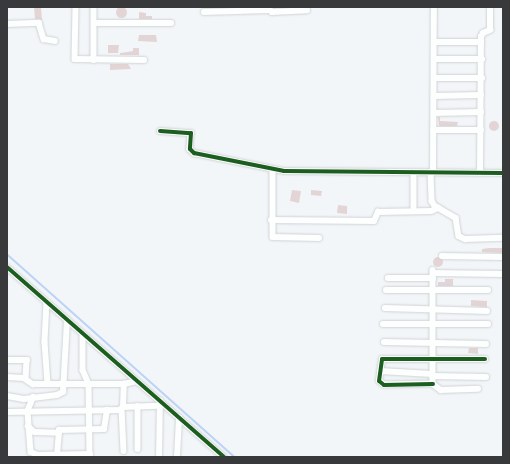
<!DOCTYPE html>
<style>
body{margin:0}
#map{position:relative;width:510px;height:464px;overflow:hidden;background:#f3f6f9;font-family:"Playfair Display",serif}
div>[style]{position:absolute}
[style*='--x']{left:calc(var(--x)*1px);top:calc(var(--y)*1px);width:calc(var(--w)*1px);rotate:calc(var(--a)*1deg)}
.stream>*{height:1.5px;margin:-0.75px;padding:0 0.75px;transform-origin:0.75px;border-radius:0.75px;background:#bcd3f8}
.building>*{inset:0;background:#e3d4d5}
.round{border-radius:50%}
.roads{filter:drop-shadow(0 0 1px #d0d3d5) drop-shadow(0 0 1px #d0d3d5)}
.minor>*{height:5.5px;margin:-2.75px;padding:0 2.75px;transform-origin:2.75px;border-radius:2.75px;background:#fdfefe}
.cycleway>*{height:4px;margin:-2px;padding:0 2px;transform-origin:2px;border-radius:2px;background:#1b5e20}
span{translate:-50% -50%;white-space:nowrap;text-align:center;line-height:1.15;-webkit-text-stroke:3.5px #f1f7fb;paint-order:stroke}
.frame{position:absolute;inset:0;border:8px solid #37393a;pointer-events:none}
</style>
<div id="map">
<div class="stream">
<i style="--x:7;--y:254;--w:305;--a:41.7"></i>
</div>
<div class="building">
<i class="round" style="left:115.5px;top:6.5px;width:11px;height:11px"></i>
<i style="clip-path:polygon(34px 7px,41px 7px,42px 20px,35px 19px)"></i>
<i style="clip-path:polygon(139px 12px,146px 13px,146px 16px,152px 16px,152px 19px,139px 19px)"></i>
<i style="clip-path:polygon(139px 35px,156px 35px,157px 42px,138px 41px)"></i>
<i style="clip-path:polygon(108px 45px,119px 45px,118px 53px,108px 53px)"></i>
<i style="clip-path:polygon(133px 48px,139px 48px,139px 55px,120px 55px,120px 53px,133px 51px)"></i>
<i style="clip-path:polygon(110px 64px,128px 64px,131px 69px,110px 70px)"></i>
<i style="clip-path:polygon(438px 117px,440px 117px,440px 121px,458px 122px,457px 126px,439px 126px)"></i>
<i class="round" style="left:489px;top:121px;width:10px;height:10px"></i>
<i style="clip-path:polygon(292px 190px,301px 191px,299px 203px,290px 201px)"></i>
<i style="clip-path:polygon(311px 190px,322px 191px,321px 196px,311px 195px)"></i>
<i style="clip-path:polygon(338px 205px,347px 206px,347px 214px,337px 213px)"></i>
<i style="clip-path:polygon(489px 248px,503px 248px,503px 253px,482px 252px,482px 249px)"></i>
<i class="round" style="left:433px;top:257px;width:10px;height:10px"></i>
<i style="clip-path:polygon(445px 279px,453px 279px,453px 286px,438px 286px,438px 282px,445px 282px)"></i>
<i style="clip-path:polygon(471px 300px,487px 301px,487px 307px,471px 306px)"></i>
<i style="clip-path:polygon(469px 348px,478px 348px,478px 354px,468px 353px)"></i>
</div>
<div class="roads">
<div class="minor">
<i style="--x:76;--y:7;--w:52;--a:91.1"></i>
<i style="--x:75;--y:59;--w:69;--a:0.8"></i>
<i style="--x:94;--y:7;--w:53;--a:90"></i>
<i style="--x:268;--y:7;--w:6;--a:51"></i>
<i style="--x:272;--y:12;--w:35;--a:-3"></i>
<i style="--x:204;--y:12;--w:65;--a:-1.8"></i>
<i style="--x:94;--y:23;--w:77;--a:0"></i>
<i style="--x:7;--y:24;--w:32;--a:-2"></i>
<i style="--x:39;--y:23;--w:17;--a:73"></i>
<i style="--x:44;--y:39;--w:11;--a:10"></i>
<i style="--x:434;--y:42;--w:47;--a:0"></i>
<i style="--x:434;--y:59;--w:48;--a:0"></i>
<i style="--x:434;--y:78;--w:48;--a:0"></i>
<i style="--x:434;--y:96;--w:47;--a:-1.2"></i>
<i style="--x:434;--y:113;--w:47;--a:-1.2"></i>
<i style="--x:433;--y:130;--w:48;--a:0"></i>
<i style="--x:160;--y:131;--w:31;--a:4"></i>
<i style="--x:191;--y:133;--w:16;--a:94"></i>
<i style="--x:190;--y:149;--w:6;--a:45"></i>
<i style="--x:194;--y:153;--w:92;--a:11.3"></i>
<i style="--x:284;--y:171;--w:219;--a:0.5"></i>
<i style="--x:273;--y:170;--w:67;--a:90"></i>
<i style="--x:273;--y:237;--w:46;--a:1.2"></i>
<i style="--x:431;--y:172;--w:29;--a:88"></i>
<i style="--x:432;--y:201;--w:6;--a:59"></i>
<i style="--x:435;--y:206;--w:24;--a:30"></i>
<i style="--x:456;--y:218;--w:18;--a:81"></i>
<i style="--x:459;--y:236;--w:7;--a:27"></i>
<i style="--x:465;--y:239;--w:38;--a:-2"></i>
<i style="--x:433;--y:172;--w:165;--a:-89.7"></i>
<i style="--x:414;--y:173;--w:38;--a:90"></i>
<i style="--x:480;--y:173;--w:136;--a:-89.6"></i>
<i style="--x:481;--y:37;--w:4;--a:-63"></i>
<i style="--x:483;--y:33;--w:8;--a:-23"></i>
<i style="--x:490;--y:30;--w:23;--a:-90"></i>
<i style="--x:271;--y:220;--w:103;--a:0.6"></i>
<i style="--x:374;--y:221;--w:10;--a:-66"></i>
<i style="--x:378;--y:212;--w:53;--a:-1.1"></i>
<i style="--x:431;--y:211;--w:8;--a:-23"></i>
<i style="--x:442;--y:256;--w:61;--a:0.9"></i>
<i style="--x:7;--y:267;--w:288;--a:41.2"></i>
<i style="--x:433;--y:270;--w:114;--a:90"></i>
<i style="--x:433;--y:384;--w:10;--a:37"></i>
<i style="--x:441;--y:390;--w:37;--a:-2"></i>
<i style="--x:433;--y:273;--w:70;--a:0.8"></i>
<i style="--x:388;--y:278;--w:45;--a:0"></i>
<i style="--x:386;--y:290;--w:102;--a:0"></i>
<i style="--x:47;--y:302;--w:40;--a:92.9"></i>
<i style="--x:45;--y:342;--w:42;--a:85.9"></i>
<i style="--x:385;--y:308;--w:102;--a:1.7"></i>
<i style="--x:383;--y:324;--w:105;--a:0"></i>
<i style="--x:83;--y:334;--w:36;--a:90"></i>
<i style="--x:83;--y:370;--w:15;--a:67"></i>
<i style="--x:89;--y:384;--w:73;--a:89.2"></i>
<i style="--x:384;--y:342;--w:102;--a:1.1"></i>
<i style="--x:7;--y:360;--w:20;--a:0"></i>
<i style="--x:27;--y:360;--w:19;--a:93"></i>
<i style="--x:380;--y:371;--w:52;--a:3.3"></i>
<i style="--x:432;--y:376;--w:54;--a:1.1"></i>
<i style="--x:7;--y:377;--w:17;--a:3"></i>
<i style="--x:24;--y:378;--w:11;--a:34"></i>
<i style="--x:33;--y:384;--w:91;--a:0"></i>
<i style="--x:124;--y:384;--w:13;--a:-13"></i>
<i style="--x:433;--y:384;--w:49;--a:178.8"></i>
<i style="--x:384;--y:385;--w:6;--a:-141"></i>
<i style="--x:379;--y:381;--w:22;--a:-82"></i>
<i style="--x:382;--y:359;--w:103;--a:0"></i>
<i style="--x:7;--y:396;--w:17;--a:10"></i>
<i style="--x:24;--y:399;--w:33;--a:-7"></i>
<i style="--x:57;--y:395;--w:7;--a:-27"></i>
<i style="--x:63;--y:392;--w:72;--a:-86.8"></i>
<i style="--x:138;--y:406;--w:43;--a:90"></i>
<i style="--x:123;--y:407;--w:36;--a:-2"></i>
<i style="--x:122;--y:409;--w:42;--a:87.3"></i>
<i style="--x:7;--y:412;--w:113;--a:-1"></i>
<i style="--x:120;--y:410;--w:4;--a:-45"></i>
<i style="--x:123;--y:407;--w:23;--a:-88"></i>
<i style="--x:27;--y:412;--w:16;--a:-68"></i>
<i style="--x:28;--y:412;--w:40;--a:85.7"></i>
<i style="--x:31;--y:452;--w:8;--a:23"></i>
<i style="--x:38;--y:455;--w:52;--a:-1.1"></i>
<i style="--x:28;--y:426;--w:9;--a:41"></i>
<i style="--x:35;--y:432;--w:23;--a:2"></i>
<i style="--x:57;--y:455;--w:25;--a:-85"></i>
<i style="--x:59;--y:430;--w:45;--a:-1.3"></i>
<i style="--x:104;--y:429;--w:19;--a:-81"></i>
<i style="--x:159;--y:457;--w:56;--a:-89"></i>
<i style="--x:177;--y:457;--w:39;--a:-87"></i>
</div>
</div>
<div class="cycleway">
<i style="--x:160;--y:131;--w:31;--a:4"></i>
<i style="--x:191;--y:133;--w:16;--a:94"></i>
<i style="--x:190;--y:149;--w:6;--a:45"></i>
<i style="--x:194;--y:153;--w:92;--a:11.3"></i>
<i style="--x:284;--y:171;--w:219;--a:0.5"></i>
<i style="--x:7;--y:267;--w:288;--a:41.2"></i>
<i style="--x:433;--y:384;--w:49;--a:178.8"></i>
<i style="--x:384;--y:385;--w:6;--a:-141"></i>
<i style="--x:379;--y:381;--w:22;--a:-82"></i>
<i style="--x:382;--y:359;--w:103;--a:0"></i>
</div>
<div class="frame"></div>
</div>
